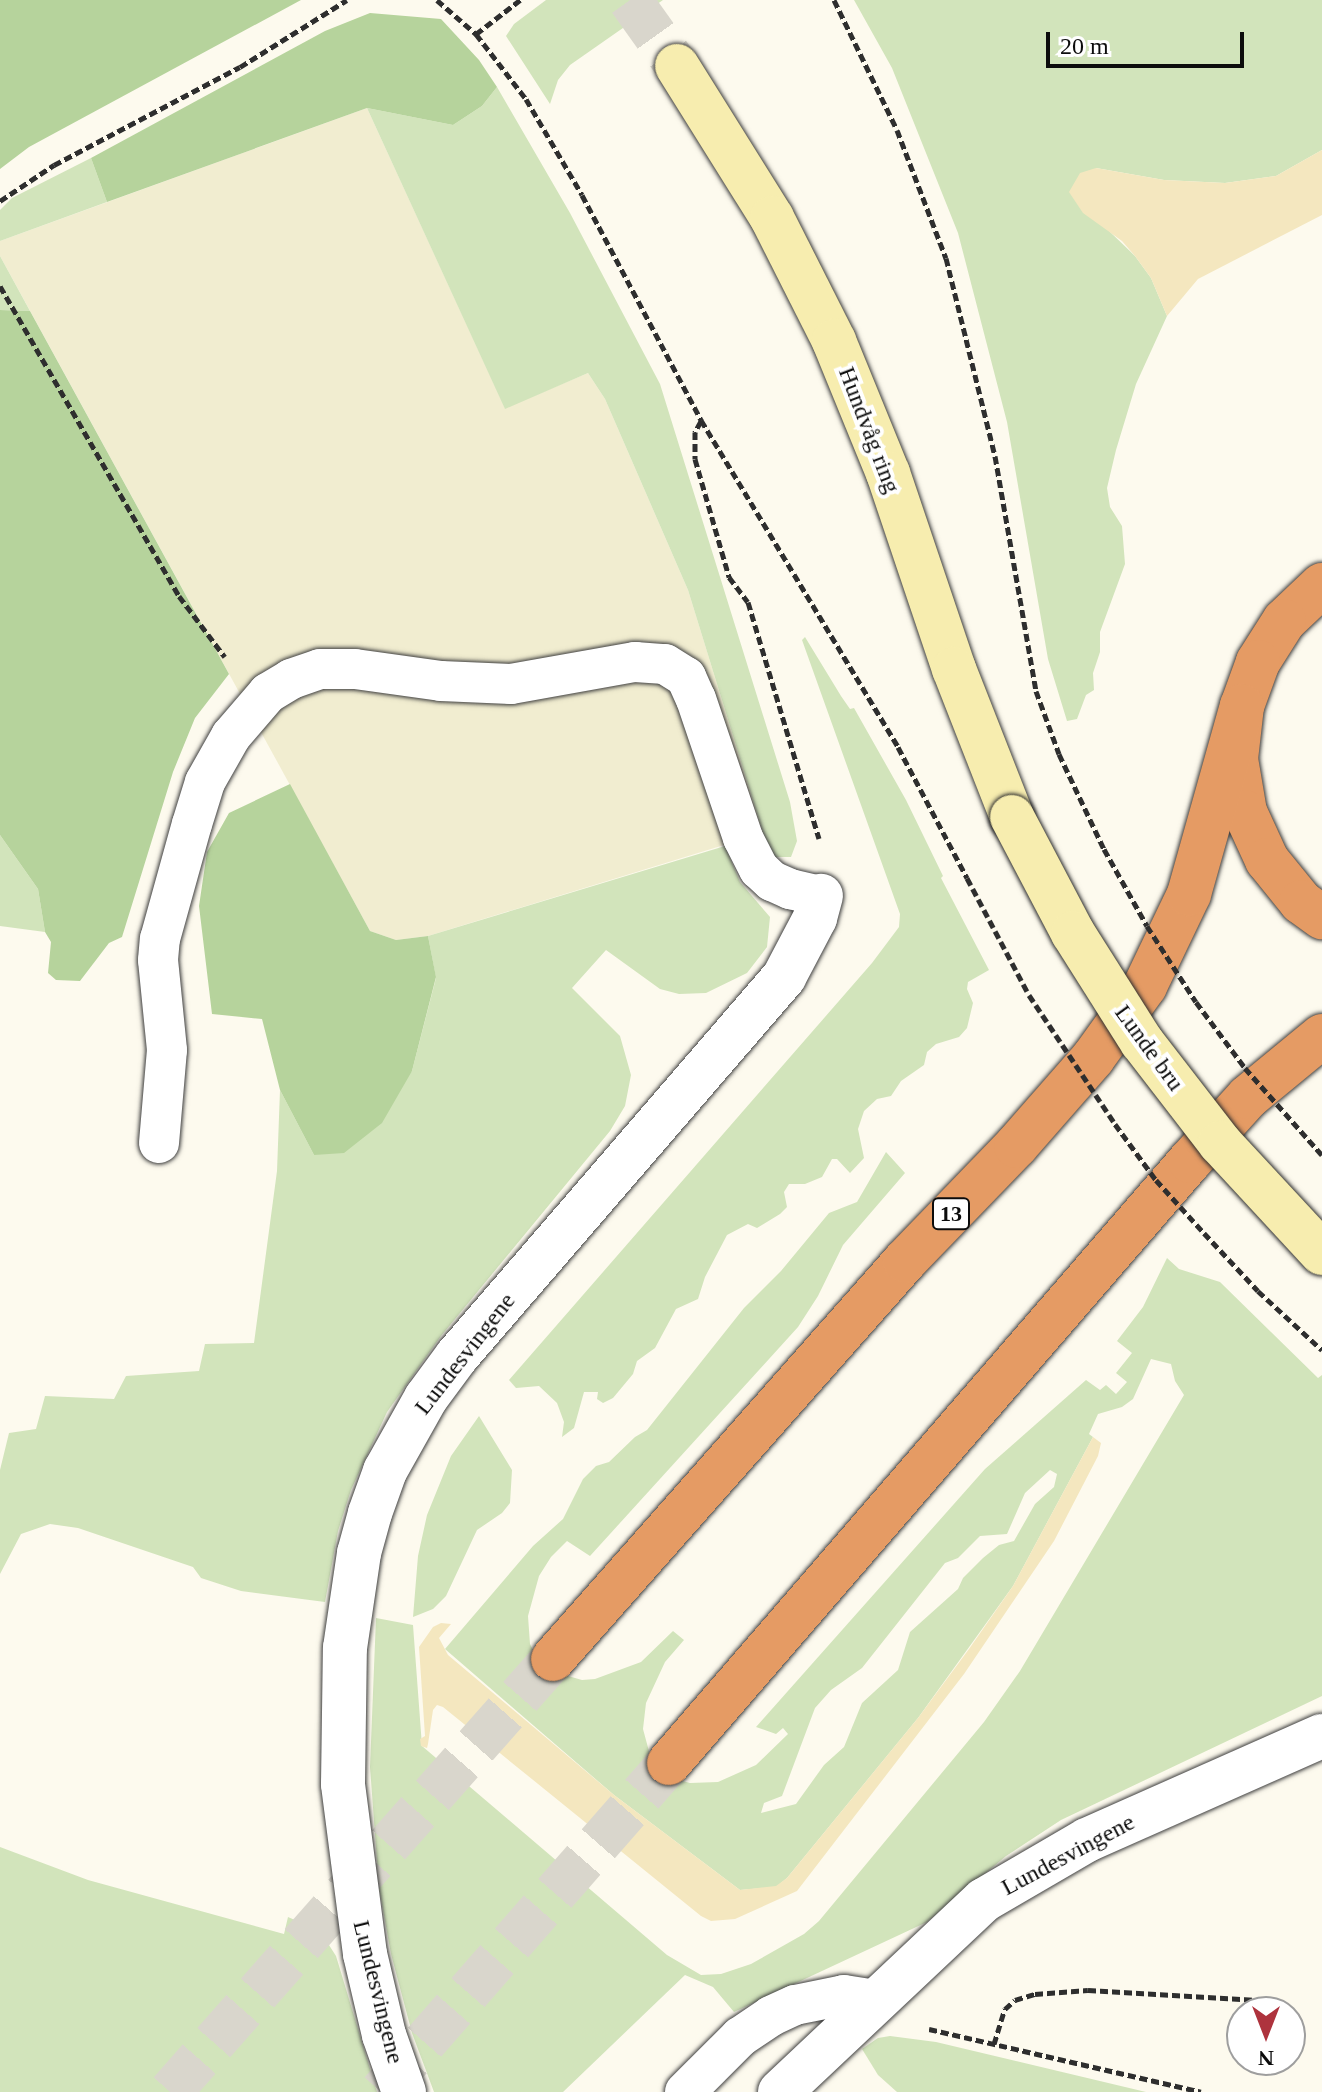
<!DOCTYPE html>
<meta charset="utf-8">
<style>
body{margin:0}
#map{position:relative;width:1322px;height:2092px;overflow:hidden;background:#fdfaee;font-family:Georgia,serif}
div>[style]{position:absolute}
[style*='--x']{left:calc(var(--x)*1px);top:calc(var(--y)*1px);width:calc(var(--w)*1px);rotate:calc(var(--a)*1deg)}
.farmland>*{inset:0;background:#f1edd0}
.green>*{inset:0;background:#d2e4bb}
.forest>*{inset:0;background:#b6d39c}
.sand>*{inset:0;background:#f4e7bf}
.secondary-tunnel>*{height:44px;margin-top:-22px;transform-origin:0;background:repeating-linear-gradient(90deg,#d9d6cc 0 44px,transparent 0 66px)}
.highway-tunnel>*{height:44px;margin-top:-22px;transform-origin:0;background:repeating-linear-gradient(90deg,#d9d6cc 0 44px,transparent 0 66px)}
.path>*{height:5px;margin-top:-2.5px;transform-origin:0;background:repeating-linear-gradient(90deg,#2e2e2e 0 8px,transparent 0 12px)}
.roads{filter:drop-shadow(0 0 2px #3f3f3f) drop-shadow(0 0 2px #3f3f3f)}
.lane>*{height:40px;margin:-20px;padding:0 20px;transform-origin:20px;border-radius:20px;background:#fff}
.street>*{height:44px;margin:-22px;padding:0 22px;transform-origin:22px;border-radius:22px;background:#fff}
.secondary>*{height:44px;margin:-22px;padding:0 22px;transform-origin:22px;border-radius:22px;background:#f7edaf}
.highway>*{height:44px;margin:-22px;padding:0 22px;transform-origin:22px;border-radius:22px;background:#e59b64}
.path-bridge>*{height:5px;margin-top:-2.5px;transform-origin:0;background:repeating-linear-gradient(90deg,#2e2e2e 0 8px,transparent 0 12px)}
.bridges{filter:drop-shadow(0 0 2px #2e2e2e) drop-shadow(0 0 2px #2e2e2e)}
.secondary-bridge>*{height:44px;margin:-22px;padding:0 22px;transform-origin:22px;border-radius:22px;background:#f7edaf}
span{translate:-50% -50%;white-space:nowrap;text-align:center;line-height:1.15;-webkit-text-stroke:8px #fff;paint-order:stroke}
.shield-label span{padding:2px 6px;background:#fff;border:2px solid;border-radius:6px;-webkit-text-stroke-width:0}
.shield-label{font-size:22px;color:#0c0c0c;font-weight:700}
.street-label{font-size:24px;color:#0c0c0c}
.north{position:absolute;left:1226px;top:1996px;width:80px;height:80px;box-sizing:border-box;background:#fff;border:2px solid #9e9e9e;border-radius:50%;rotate:180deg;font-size:22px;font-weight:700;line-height:32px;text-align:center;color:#0c0c0c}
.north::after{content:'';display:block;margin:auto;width:28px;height:36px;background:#ae333d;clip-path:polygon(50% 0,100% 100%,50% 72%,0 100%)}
.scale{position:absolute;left:1046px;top:32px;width:198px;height:36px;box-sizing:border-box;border:4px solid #0c0c0c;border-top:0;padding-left:10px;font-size:24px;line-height:28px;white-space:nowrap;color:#0c0c0c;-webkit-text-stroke:6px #fff;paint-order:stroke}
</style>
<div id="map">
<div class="farmland">
<i style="clip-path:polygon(367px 108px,505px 408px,588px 373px,605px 399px,688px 590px,763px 833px,428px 936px,396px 940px,370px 931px,0 256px,0 241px)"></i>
</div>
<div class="green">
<i style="clip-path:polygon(546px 0,663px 0,570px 65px,558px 80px,550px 104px,506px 36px,514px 24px)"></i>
<i style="clip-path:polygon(854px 0,1322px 0,1322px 150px,1276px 176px,1225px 183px,1164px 180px,1096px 168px,1107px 229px,1135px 256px,1151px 278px,1167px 316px,1136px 384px,1116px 450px,1107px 488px,1110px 507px,1122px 526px,1125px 564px,1100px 632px,1100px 652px,1093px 673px,1094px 690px,1086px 695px,1077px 719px,1067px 721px,1048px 659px,1007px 422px,958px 233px,892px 68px)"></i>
<i style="clip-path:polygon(497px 87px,570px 213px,660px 384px,790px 802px,797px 841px,791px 857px,775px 857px,763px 833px,688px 590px,605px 399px,588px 373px,505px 409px,367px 108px,453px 125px,482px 106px)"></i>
<i style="clip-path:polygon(91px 158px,107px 202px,0 241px,0 210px,12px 198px)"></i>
<i style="clip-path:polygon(0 256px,30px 311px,0 310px)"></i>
<i style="clip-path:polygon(805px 637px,841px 696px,850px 709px,854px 708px,906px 800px,943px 876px,941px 878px,989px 970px,968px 982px,967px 989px,973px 1003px,967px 1028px,959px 1037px,936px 1044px,927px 1052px,924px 1065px,901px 1081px,891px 1096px,877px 1099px,864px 1111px,858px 1129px,864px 1158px,850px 1173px,837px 1159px,832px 1159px,822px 1177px,805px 1184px,789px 1184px,784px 1192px,787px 1207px,780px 1214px,757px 1228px,748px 1224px,727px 1235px,705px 1277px,698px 1299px,676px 1309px,655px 1348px,637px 1361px,633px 1374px,613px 1398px,603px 1403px,597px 1399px,598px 1392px,584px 1392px,574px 1428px,562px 1437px,564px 1422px,557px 1403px,539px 1386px,516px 1388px,509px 1380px,872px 963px,899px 927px,900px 914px,802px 640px)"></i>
<i style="clip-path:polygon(0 835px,38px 889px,45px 932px,0 926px)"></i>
<i style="clip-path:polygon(725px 846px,740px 882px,770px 917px,767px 947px,747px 973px,706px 993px,679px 994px,660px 989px,606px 950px,572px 988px,620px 1036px,631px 1075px,625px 1106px,610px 1131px,441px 1336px,387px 1412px,351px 1490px,338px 1531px,325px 1602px,241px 1591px,201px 1578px,193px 1567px,78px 1528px,50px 1524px,21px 1534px,0 1574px,0 1470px,9px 1433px,36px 1429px,45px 1396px,114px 1399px,126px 1376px,199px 1371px,205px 1344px,254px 1343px,277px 1171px,280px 1090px,314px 1155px,412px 1071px,436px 978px,428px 936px)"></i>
<i style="clip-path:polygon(evenodd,886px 1152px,905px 1173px,843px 1245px,818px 1296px,798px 1327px,590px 1556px,567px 1541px,551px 1557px,539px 1576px,528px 1616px,530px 1644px,537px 1658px,554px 1672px,582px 1680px,595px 1679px,641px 1662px,673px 1631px,684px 1640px,665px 1662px,646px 1703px,643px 1729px,650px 1755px,675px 1779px,690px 1783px,718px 1782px,756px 1765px,788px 1734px,783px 1728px,776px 1734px,756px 1727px,985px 1469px,1086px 1380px,1100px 1390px,1106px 1385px,1116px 1394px,1127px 1382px,1116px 1373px,1132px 1353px,1117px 1341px,1143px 1307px,1167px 1258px,1179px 1269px,1220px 1282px,1318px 1378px,1322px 1375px,1322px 1696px,1061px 1820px,1006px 1856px,927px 1922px,734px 2012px,713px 1987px,685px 1975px,563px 2092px,434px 2092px,412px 2033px,391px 1954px,379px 1888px,370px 1767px,376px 1618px,413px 1625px,422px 1746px,667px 1955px,701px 1975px,721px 1974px,751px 1964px,804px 1934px,819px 1921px,984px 1722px,1020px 1671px,1184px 1395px,1175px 1381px,1171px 1364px,1151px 1359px,1133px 1399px,1122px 1407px,1098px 1414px,1089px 1434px,1093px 1437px,1013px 1586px,918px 1718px,787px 1878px,776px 1887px,740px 1890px,614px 1795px,445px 1649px,533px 1546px,563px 1519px,583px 1479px,596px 1466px,609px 1462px,635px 1437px,647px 1430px,744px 1308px,781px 1271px,829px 1213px,857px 1202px,886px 1152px,1050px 1470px,1057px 1474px,1054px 1487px,1035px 1504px,1014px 1541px,999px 1545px,983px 1558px,963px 1578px,958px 1589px,910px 1632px,898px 1670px,862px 1703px,844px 1747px,824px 1765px,796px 1804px,761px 1813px,764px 1803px,782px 1796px,815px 1708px,831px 1690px,862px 1668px,945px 1563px,958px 1558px,980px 1536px,1007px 1534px,1025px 1493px,1050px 1470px)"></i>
<i style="clip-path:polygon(479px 1416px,512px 1470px,510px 1503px,502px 1513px,477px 1530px,446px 1596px,433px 1609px,413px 1617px,418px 1556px,427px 1515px,451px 1456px)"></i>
<i style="clip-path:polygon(0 1847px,88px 1880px,284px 1934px,288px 1917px,320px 1931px,336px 1956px,377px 2092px,0 2092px)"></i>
<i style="clip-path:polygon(890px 2036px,936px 2042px,1146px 2092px,897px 2092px,878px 2075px,862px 2049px,878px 2038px)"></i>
</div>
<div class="forest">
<i style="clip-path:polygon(0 0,301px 0,29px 147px,0 169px)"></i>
<i style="clip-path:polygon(370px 13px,441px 19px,479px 60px,497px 87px,482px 106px,453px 125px,367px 108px,107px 202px,91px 158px,325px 31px)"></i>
<i style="clip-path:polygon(0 310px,30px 311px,229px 674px,195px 718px,173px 772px,122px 937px,109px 943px,80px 981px,56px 980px,48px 973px,51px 942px,45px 932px,38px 889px,0 835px)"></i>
<i style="clip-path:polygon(290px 784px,370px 931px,396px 940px,428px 936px,436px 977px,412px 1071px,382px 1123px,344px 1153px,314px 1155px,280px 1090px,262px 1019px,212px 1014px,199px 906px,207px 852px,229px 813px)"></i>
</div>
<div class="sand">
<i style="clip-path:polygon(1322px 150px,1322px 215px,1198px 279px,1167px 316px,1151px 278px,1135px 256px,1122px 241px,1083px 213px,1069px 192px,1080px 173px,1096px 168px,1164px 180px,1225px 183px,1276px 176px)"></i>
<i style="clip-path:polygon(1093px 1437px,1101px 1443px,1098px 1456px,1054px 1541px,964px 1674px,797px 1891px,735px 1919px,711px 1921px,701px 1916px,443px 1707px,437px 1705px,433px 1710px,428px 1744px,427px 1748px,421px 1746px,420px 1739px,425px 1736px,419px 1647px,433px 1627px,441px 1623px,451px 1624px,439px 1638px,448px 1655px,614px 1795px,740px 1890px,776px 1886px,787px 1878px,918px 1718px,969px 1649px,1013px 1586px)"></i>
</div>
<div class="secondary-tunnel">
<i style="--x:630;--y:0;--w:81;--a:54.5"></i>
</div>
<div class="highway-tunnel">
<i style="--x:170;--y:2092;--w:578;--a:-48.51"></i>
<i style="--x:381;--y:2092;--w:437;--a:-48.8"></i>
</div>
<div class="path">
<i style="--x:437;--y:0;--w:52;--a:41.1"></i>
<i style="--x:476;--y:34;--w:82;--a:52.4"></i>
<i style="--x:526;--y:99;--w:111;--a:59.7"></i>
<i style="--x:582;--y:195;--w:255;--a:62.1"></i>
<i style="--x:701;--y:420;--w:382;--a:58.9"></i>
<i style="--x:898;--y:747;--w:148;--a:62.2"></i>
<i style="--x:834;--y:0;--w:144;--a:64.1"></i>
<i style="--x:897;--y:130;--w:137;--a:69.1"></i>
<i style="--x:946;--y:258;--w:204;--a:76.1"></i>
<i style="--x:995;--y:456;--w:239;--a:80.1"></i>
<i style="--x:1036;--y:691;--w:67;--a:69.9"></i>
<i style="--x:476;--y:34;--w:56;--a:-37.7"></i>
<i style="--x:0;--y:201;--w:65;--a:-33.7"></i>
<i style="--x:54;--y:165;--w:210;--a:-27.8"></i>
<i style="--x:240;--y:67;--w:126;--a:-32.1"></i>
<i style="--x:0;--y:286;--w:358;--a:60"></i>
<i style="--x:179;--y:596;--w:76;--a:53"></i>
<i style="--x:701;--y:421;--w:13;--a:119"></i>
<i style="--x:695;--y:432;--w:27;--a:90"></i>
<i style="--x:695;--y:459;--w:123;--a:73.9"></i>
<i style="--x:729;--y:577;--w:31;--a:53"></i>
<i style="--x:748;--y:602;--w:247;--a:73.3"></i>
<i style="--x:929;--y:2029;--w:279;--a:13"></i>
<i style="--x:994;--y:2044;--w:37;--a:-73"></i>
<i style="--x:1005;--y:2009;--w:13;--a:-42"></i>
<i style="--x:1015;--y:2000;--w:21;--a:-17"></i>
<i style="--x:1035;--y:1994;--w:53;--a:-4.3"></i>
<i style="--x:1088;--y:1990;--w:170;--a:3.4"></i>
</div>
<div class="roads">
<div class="lane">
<i style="--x:159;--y:1143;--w:93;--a:-85.1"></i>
<i style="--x:167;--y:1050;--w:90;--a:-95.7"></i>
<i style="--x:158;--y:960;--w:21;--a:-85"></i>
<i style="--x:160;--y:939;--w:119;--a:-74.5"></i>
<i style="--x:192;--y:824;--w:44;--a:-72.8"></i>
<i style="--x:205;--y:782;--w:53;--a:-60.5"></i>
<i style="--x:231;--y:736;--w:57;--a:-49.3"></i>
<i style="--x:268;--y:693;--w:27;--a:-31"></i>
<i style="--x:291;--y:679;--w:31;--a:-19"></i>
<i style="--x:320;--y:669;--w:35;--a:0"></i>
<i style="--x:355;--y:669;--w:87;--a:7.9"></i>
<i style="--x:441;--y:681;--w:70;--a:2.5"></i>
<i style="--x:511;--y:684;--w:126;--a:-10.1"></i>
<i style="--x:635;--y:662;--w:30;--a:4"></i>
<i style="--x:665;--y:664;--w:25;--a:32"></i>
<i style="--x:686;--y:677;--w:24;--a:66"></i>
<i style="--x:696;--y:699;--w:147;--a:71.3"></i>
<i style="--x:743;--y:838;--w:35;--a:63"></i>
<i style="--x:759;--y:869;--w:18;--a:43"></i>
<i style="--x:772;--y:881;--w:20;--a:24"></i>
<i style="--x:790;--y:889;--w:32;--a:13"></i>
<i style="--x:685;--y:2092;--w:78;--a:-45"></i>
<i style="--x:740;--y:2037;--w:37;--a:-34"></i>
<i style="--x:771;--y:2016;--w:26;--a:-25"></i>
<i style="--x:795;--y:2005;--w:50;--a:-11.5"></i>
<i style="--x:844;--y:1995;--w:32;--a:9"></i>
</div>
<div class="street">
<i style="--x:404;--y:2092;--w:60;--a:-109.3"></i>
<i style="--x:384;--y:2035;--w:83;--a:-103.2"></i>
<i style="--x:365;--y:1954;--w:171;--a:-97.4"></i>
<i style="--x:343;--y:1784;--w:136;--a:-89.2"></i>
<i style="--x:345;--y:1648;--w:96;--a:-81.6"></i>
<i style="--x:359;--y:1553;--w:41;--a:-74.6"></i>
<i style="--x:370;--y:1513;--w:45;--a:-70.3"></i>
<i style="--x:385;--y:1471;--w:84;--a:-60.7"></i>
<i style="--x:426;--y:1398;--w:52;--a:-53.6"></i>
<i style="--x:457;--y:1356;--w:501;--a:-49.21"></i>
<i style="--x:784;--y:977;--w:67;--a:-62.3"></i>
<i style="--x:815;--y:918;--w:23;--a:-75"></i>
<i style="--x:780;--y:2092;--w:280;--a:-43.3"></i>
<i style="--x:984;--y:1900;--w:119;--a:-30.2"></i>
<i style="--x:1087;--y:1840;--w:257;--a:-23.9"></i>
</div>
<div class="secondary">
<i style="--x:677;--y:66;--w:179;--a:58"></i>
<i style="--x:772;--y:218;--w:138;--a:63.2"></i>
<i style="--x:834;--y:341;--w:143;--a:67.8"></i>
<i style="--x:888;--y:473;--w:207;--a:71.4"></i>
<i style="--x:954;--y:669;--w:159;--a:68.6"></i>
</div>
<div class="highway">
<i style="--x:1322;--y:585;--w:52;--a:136.5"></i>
<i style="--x:1284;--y:621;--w:49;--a:122.4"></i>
<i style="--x:1258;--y:662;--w:47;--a:110"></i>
<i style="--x:1242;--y:706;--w:53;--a:96.5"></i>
<i style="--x:1236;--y:759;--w:54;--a:80.4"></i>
<i style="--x:1245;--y:812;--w:53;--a:65.4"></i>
<i style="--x:1267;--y:860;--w:54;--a:51"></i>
<i style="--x:1301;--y:902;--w:26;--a:36"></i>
<i style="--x:553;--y:1659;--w:531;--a:-48.51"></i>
<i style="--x:905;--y:1261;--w:160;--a:-46"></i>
<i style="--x:1016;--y:1146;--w:117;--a:-48.8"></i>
<i style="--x:1093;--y:1058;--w:89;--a:-54.2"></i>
<i style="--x:1145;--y:986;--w:102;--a:-64.4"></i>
<i style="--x:1189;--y:894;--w:195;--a:-74.3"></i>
<i style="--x:669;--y:1763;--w:796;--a:-49.13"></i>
<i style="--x:1190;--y:1161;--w:86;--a:-47.8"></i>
<i style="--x:1248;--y:1097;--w:96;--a:-39.5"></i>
</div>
</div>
<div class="path-bridge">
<i style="--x:1059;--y:754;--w:105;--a:64.7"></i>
<i style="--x:1104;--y:849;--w:88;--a:60.8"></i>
<i style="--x:1147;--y:926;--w:90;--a:57.2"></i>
<i style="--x:1196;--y:1002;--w:82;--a:53.4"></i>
<i style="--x:1245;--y:1068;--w:116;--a:48.5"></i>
<i style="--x:967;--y:878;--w:132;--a:62.1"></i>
<i style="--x:1029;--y:995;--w:155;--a:56.3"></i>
<i style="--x:1115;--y:1124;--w:69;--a:53.8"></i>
<i style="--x:1156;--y:1180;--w:72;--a:47.8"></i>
<i style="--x:1204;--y:1233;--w:79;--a:47"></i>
<i style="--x:1258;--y:1291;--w:87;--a:42.7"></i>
</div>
<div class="bridges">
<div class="secondary-bridge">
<i style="--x:1012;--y:817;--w:131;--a:62.3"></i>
<i style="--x:1073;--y:933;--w:129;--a:57.7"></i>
<i style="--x:1142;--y:1042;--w:128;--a:52.3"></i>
<i style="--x:1220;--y:1143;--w:150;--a:47.2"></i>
</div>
</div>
<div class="shield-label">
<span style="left:951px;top:1214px">13</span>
</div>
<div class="street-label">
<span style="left:869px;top:430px;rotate:69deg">Hundvåg ring</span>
<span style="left:1149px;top:1048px;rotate:54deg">Lunde bru</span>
<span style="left:465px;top:1354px;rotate:-52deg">Lundesvingene</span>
<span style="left:1068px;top:1855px;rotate:-28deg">Lundesvingene</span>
<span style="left:378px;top:1992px;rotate:76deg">Lundesvingene</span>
</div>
<div class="north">N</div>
<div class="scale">20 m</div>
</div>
